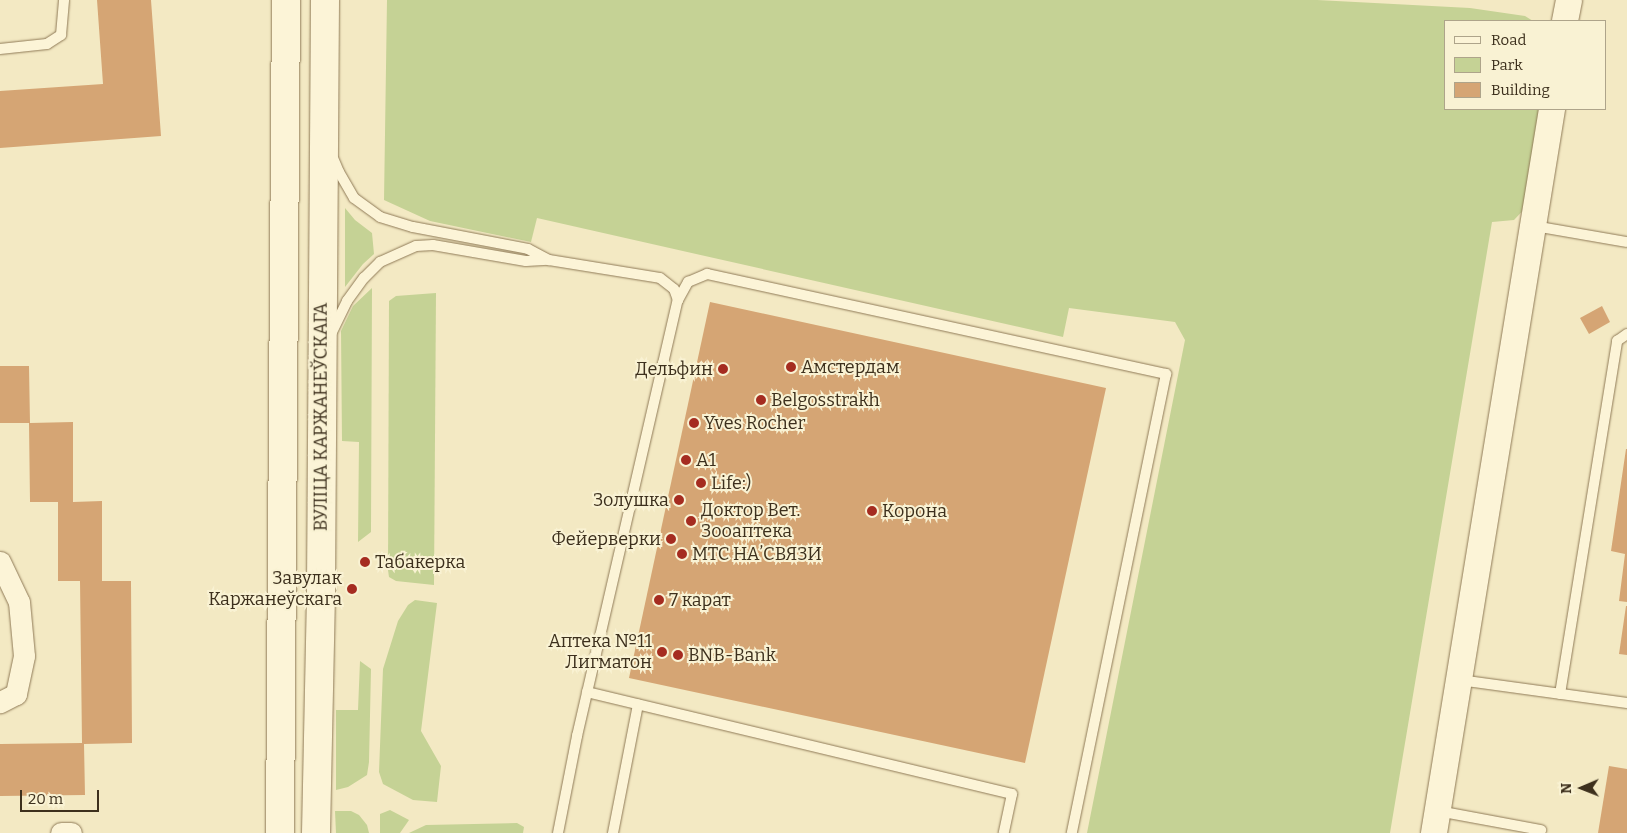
<!DOCTYPE html>
<meta charset="utf-8">
<style>
body{margin:0}
#map{position:relative;width:1627px;height:833px;overflow:hidden;background:#f3e9c3;font-family:Bitter,serif}
div>[style]{position:absolute}
[style*='--x']{left:calc(var(--x)*1px);top:calc(var(--y)*1px);width:calc(var(--w)*1px);rotate:calc(var(--a)*1deg)}
.green>*{inset:0;background:#c5d295}
.building>*{inset:0;background:#d5a574}
.roads{filter:drop-shadow(0 0 1px #8f7a57) drop-shadow(0 0 1px #8f7a57)}
.service>*{height:10px;margin:-5px;padding:0 5px;transform-origin:5px;border-radius:5px;background:#fcf4d7}
.minor>*{height:21px;margin:-10.5px;padding:0 10.5px;transform-origin:10.5px;border-radius:10.5px;background:#fcf4d7}
.tertiary>*{height:26px;margin:-13px;padding:0 13px;transform-origin:13px;border-radius:13px;background:#fcf4d7}
.secondary>*{height:28px;margin:-14px;padding:0 14px;transform-origin:14px;border-radius:14px;background:#fcf4d7}
.dots>*{width:14px;height:14px;translate:-50% -50%;box-sizing:border-box;border:2px solid #f9f2d3;border-radius:50%}
span{translate:-50% -50%;white-space:nowrap;text-align:center;line-height:1.15;-webkit-text-stroke:4px #f9f2d3;paint-order:stroke}
.poi-label{font-size:18px;color:#3d301d}
.left{translate:0 -50%;text-align:left}
.right{translate:-100% -50%;text-align:right}
.street-label{font-size:18px;color:#3d301d}
.legend{position:absolute;left:1444px;top:20px;width:162px;height:90px;box-sizing:border-box;background:#f9f2d3;border:1px solid #aea48a;margin:0;padding:6px 9px;list-style:none;font-size:15px;color:#3d301d}
.legend li{display:flex;align-items:center;gap:10px;height:25px}
.legend b{width:25px;border:1px solid #aea48a}
.north{position:absolute;left:1557px;top:763px;width:50px;height:50px;-webkit-text-stroke:4px #f9f2d3;paint-order:stroke;rotate:269deg;font-size:14px;font-weight:700;line-height:20px;text-align:center;color:#3d301d}
.north::after{content:'';display:block;margin:auto;width:18px;height:22px;background:#3d301d;clip-path:polygon(50% 0,100% 100%,50% 72%,0 100%)}
.scale{position:absolute;left:20px;top:790px;width:79px;height:22px;box-sizing:border-box;border:2px solid #3d301d;border-top:0;padding-left:6px;font-size:15px;line-height:18px;white-space:nowrap;color:#3d301d;-webkit-text-stroke:4px #f9f2d3;paint-order:stroke}
</style>
<div id="map">
<div class="green">
<i style="clip-path:polygon(387px 0,1317px 0,1470px 8px,1525px 16px,1533px 21px,1446px 21px,1446px 109px,1543px 109px,1528px 205px,1514px 220px,1492px 222px,1390px 833px,1087px 833px,1185px 340px,1175px 322px,1069px 308px,1063px 337px,537px 218px,531px 242px,430px 221px,384px 200px)"></i>
<i style="clip-path:polygon(345px 208px,355px 220px,372px 233px,374px 254px,363px 264px,345px 287px)"></i>
<i style="clip-path:polygon(372px 288px,371px 532px,358px 542px,359px 442px,342px 441px,341px 331px,353px 306px)"></i>
<i style="clip-path:polygon(436px 293px,434px 585px,396px 581px,389px 577px,388px 570px,389px 301px,396px 296px)"></i>
<i style="clip-path:polygon(415px 600px,437px 603px,421px 731px,441px 766px,437px 802px,413px 800px,383px 784px,379px 772px,383px 669px,398px 621px,408px 605px)"></i>
<i style="clip-path:polygon(360px 661px,371px 669px,369px 762px,367px 775px,348px 787px,336px 790px,336px 710px,358px 710px)"></i>
<i style="clip-path:polygon(390px 810px,409px 820px,400px 833px,380px 833px,380px 814px)"></i>
<i style="clip-path:polygon(335px 811px,351px 811px,359px 815px,367px 825px,369px 833px,336px 833px)"></i>
<i style="clip-path:polygon(517px 823px,524px 827px,523px 833px,409px 833px,426px 825px)"></i>
</div>
<div class="building">
<i style="clip-path:polygon(97px 0,151px 0,161px 136px,0 148px,0 91px,103px 84px)"></i>
<i style="clip-path:polygon(710px 302px,1106px 388px,1025px 763px,629px 678px)"></i>
<i style="clip-path:polygon(1602px 306px,1610px 322px,1589px 334px,1580px 318px)"></i>
<i style="clip-path:polygon(0 366px,29px 366px,30px 423px,73px 422px,73px 502px,102px 501px,102px 581px,131px 581px,132px 743px,84px 744px,85px 795px,0 796px,0 744px,82px 743px,80px 581px,58px 581px,58px 502px,30px 502px,29px 423px,0 423px)"></i>
<i style="clip-path:polygon(1626px 449px,1627px 449px,1627px 602px,1619px 601px,1625px 554px,1611px 551px)"></i>
<i style="clip-path:polygon(1626px 606px,1627px 606px,1627px 655px,1619px 654px)"></i>
<i style="clip-path:polygon(1609px 766px,1627px 769px,1627px 833px,1598px 833px)"></i>
</div>
<div class="roads">
<div class="service">
<i style="--x:0;--y:49;--w:47;--a:-6.1"></i>
<i style="--x:47;--y:44;--w:17;--a:-33"></i>
<i style="--x:61;--y:35;--w:35;--a:-85"></i>
<i style="--x:333;--y:158;--w:15;--a:67"></i>
<i style="--x:339;--y:172;--w:30;--a:60"></i>
<i style="--x:354;--y:198;--w:32;--a:36"></i>
<i style="--x:380;--y:217;--w:34;--a:17"></i>
<i style="--x:413;--y:227;--w:117;--a:10.8"></i>
<i style="--x:528;--y:249;--w:24;--a:28"></i>
<i style="--x:549;--y:260;--w:112;--a:9.2"></i>
<i style="--x:660;--y:278;--w:18;--a:38"></i>
<i style="--x:674;--y:289;--w:12;--a:70"></i>
<i style="--x:1534;--y:226;--w:94;--a:9.8"></i>
<i style="--x:331;--y:334;--w:37;--a:-64"></i>
<i style="--x:347;--y:301;--w:29;--a:-54"></i>
<i style="--x:364;--y:278;--w:23;--a:-45"></i>
<i style="--x:380;--y:262;--w:39;--a:-24"></i>
<i style="--x:416;--y:246;--w:17;--a:-3"></i>
<i style="--x:433;--y:245;--w:94;--a:9.8"></i>
<i style="--x:526;--y:261;--w:22;--a:-3"></i>
<i style="--x:1459;--y:680;--w:170;--a:7.8"></i>
<i style="--x:587;--y:692;--w:437;--a:13.5"></i>
<i style="--x:1012;--y:794;--w:40;--a:102"></i>
<i style="--x:1560;--y:694;--w:358;--a:-80.8"></i>
<i style="--x:1617;--y:341;--w:12;--a:-35"></i>
<i style="--x:1438;--y:811;--w:105;--a:10.5"></i>
<i style="--x:558;--y:833;--w:99;--a:-78.9"></i>
<i style="--x:577;--y:736;--w:448;--a:-77"></i>
<i style="--x:678;--y:300;--w:21;--a:-61"></i>
<i style="--x:688;--y:282;--w:21;--a:-23"></i>
<i style="--x:707;--y:274;--w:470;--a:12.3"></i>
<i style="--x:1166;--y:374;--w:469;--a:101.6"></i>
<i style="--x:613;--y:833;--w:131;--a:-79"></i>
</div>
<div class="minor">
<i style="--x:0;--y:562;--w:44;--a:64.6"></i>
<i style="--x:19;--y:602;--w:54;--a:84.7"></i>
<i style="--x:24;--y:656;--w:39;--a:102"></i>
<i style="--x:16;--y:694;--w:18;--a:153"></i>
<i style="--x:61;--y:833;--w:10;--a:0"></i>
</div>
<div class="tertiary">
<i style="--x:1565;--y:21;--w:21;--a:-79"></i>
<i style="--x:1434;--y:833;--w:734;--a:-80.74"></i>
</div>
<div class="secondary">
<i style="--x:280;--y:833;--w:833;--a:-89.59"></i>
<i style="--x:316;--y:833;--w:245;--a:-88.8"></i>
<i style="--x:321;--y:588;--w:588;--a:-89.61"></i>
</div>
</div>
<div class="dots">
<i style="left:791px;top:367px;background:#a52c20"></i>
<i style="left:723px;top:369px;background:#a52c20"></i>
<i style="left:761px;top:400px;background:#a52c20"></i>
<i style="left:694px;top:423px;background:#a52c20"></i>
<i style="left:686px;top:460px;background:#a52c20"></i>
<i style="left:701px;top:483px;background:#a52c20"></i>
<i style="left:679px;top:500px;background:#a52c20"></i>
<i style="left:872px;top:511px;background:#a52c20"></i>
<i style="left:691px;top:521px;background:#a52c20"></i>
<i style="left:671px;top:539px;background:#a52c20"></i>
<i style="left:682px;top:554px;background:#a52c20"></i>
<i style="left:365px;top:562px;background:#a52c20"></i>
<i style="left:352px;top:589px;background:#a52c20"></i>
<i style="left:659px;top:600px;background:#a52c20"></i>
<i style="left:662px;top:652px;background:#a52c20"></i>
<i style="left:678px;top:655px;background:#a52c20"></i>
</div>
<div class="poi-label">
<span class="left" style="left:801px;top:367px">Амстердам</span>
<span class="right" style="left:713px;top:369px">Дельфин</span>
<span class="left" style="left:771px;top:400px">Belgosstrakh</span>
<span class="left" style="left:704px;top:423px">Yves Rocher</span>
<span class="left" style="left:696px;top:460px">A1</span>
<span class="left" style="left:711px;top:483px">Life:)</span>
<span class="right" style="left:669px;top:500px">Золушка</span>
<span class="left" style="left:701px;top:521px">Доктор Вет.<br>Зооаптека</span>
<span class="left" style="left:882px;top:511px">Корона</span>
<span class="right" style="left:661px;top:539px">Фейерверки</span>
<span class="left" style="left:692px;top:554px">МТС НАʼСВЯЗИ</span>
<span class="left" style="left:375px;top:562px">Табакерка</span>
<span class="right" style="left:342px;top:589px">Завулак<br>Каржанеўскага</span>
<span class="left" style="left:669px;top:600px">7 карат</span>
<span class="right" style="left:652px;top:652px">Аптека №11<br>Лигматон</span>
<span class="left" style="left:688px;top:655px">BNB-Bank</span>
</div>
<div class="street-label">
<span style="left:321px;top:417px;rotate:-90deg">ВУЛІЦА КАРЖАНЕЎСКАГА</span>
</div>
<ul class="legend">
<li><b style="height:6px;background:#fcf4d7"></b>Road</li>
<li><b style="height:14px;background:#c5d295"></b>Park</li>
<li><b style="height:14px;background:#d5a574"></b>Building</li>
</ul>
<div class="north">N</div>
<div class="scale">20 m</div>
</div>
